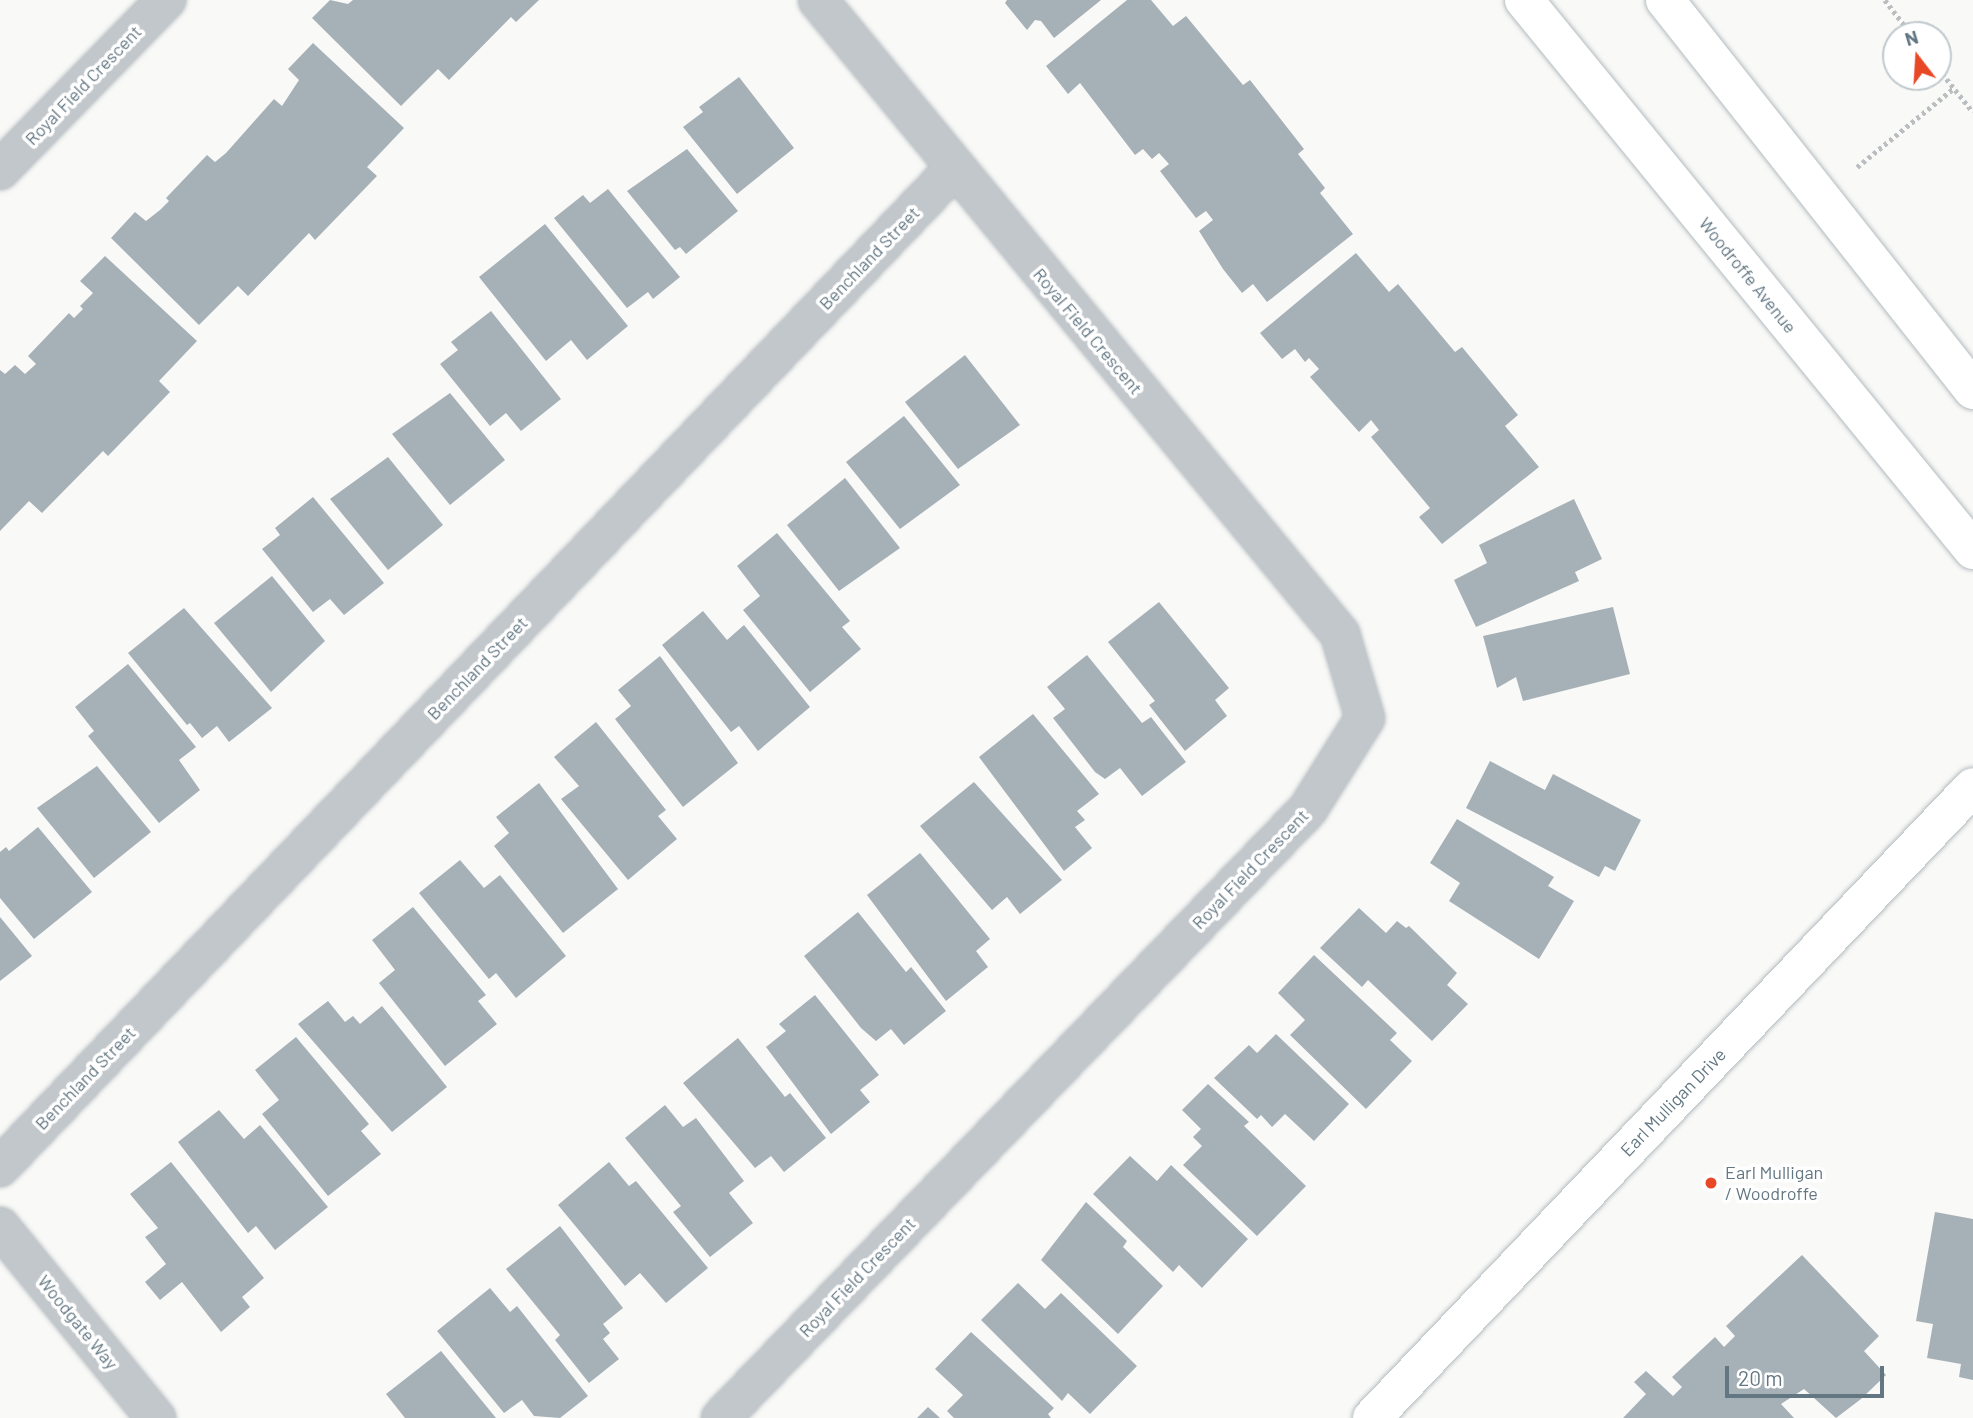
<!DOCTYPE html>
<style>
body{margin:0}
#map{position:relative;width:1973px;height:1418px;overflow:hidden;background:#f9f9f7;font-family:Barlow,sans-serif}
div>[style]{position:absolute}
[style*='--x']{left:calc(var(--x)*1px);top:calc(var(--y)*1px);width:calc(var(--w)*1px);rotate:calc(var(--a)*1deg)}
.building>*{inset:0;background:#a6b1b7}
.path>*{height:4.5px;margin-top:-2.25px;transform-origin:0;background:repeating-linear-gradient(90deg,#babec1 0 3.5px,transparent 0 7px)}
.roads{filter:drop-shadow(0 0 2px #b4bbc0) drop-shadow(0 0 2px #b4bbc0)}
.street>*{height:38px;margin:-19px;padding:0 19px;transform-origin:19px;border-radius:19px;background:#c2c7cb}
.secondary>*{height:38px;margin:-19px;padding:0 19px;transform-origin:19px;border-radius:19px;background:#fff}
.dots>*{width:19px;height:19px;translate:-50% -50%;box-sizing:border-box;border:4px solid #fff;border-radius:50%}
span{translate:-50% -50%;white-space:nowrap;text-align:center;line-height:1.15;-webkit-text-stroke:7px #fff;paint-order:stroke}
.street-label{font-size:18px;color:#637783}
.poi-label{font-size:18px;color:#637783}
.left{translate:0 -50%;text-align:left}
.north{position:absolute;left:1882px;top:21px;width:70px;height:70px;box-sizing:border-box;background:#fff;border:2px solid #c1c9cd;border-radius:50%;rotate:343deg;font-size:19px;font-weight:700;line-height:28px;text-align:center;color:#637783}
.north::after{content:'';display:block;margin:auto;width:24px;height:32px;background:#e94827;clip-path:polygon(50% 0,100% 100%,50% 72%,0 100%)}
.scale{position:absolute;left:1725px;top:1366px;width:159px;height:32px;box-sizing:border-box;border:4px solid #637783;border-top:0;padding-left:9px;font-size:21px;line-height:24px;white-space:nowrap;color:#637783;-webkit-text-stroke:5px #fff;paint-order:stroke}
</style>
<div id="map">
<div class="building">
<i style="clip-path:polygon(330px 0,348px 4px,353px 0,539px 0,516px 22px,511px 17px,449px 80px,438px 69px,401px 106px,312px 18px)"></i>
<i style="clip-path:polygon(1007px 0,1101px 0,1054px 38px,1041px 21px,1035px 20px,1027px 30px,1005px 3px)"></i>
<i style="clip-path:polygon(1127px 0,1151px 0,1173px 26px,1186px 16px,1243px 85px,1250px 80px,1304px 149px,1298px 154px,1325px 188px,1320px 193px,1353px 234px,1267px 302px,1253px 284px,1242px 293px,1223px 269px,1199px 231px,1213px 220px,1206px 211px,1196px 218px,1160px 171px,1169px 164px,1159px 153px,1152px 159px,1143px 149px,1135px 155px,1080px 83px,1068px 94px,1046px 66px)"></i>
<i style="clip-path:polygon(313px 43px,404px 128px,367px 167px,377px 176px,315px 240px,309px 233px,248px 296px,238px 286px,199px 325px,111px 238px,135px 212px,146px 221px,160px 210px,169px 201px,166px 198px,207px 155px,215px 162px,226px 153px,274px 99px,282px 106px,299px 80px,288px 69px)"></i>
<i style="clip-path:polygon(739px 77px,794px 148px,737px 194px,683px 127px,703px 112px,699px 107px)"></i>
<i style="clip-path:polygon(687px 149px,738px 211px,686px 254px,680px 247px,675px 250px,627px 191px)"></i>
<i style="clip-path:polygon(608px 189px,680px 277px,653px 299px,648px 292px,627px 308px,554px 218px,583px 195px,590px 203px)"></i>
<i style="clip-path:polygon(545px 224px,628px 326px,587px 360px,571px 340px,546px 361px,479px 277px)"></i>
<i style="clip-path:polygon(1356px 253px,1389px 292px,1398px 284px,1455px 352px,1462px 347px,1518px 415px,1505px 426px,1539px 467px,1442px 544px,1419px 517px,1430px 508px,1371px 437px,1379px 430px,1371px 420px,1359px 432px,1310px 377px,1319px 369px,1309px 358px,1305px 362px,1295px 349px,1282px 359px,1260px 333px)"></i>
<i style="clip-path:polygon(105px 256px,197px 341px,159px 381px,170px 392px,108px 456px,103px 451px,42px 513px,29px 501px,0 531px,0 370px,5px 374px,15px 365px,25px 374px,36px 364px,28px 356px,69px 313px,74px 318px,83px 309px,80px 306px,93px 293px,80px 281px)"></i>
<i style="clip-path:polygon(491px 311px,561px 399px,521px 431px,506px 413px,490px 426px,440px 364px,458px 350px,451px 342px)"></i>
<i style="clip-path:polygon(965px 355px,1020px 425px,958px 469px,905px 402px)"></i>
<i style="clip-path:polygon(450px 393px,505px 460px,450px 505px,392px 434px)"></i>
<i style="clip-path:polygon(904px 416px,960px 485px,900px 529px,846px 462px)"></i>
<i style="clip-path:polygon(388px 457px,443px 525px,388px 570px,330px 499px)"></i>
<i style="clip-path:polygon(845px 478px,900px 548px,839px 591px,787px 525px)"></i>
<i style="clip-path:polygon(313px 497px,384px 583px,344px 615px,330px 599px,313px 612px,262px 549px,280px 535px,275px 528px)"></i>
<i style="clip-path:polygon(1574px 499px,1602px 559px,1575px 572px,1579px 581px,1476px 627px,1454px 580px,1487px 563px,1479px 545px)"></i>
<i style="clip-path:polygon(777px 533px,850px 621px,842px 627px,861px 649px,810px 692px,743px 610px,760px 596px,737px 566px)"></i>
<i style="clip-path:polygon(272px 576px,325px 641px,271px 692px,214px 623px)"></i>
<i style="clip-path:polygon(1159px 602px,1229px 688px,1215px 700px,1227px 716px,1185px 751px,1149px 705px,1155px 701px,1108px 642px)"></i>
<i style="clip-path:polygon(1613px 607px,1630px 674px,1523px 701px,1516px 677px,1497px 688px,1483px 636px)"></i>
<i style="clip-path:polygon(184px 608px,272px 708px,229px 742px,217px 726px,202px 738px,190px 723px,187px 725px,128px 653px)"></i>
<i style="clip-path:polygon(703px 611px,727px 640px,744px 625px,810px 707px,758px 751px,739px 726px,731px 732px,662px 645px)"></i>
<i style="clip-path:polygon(1087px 655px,1142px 723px,1151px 717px,1186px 762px,1142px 796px,1120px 768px,1105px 779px,1095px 772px,1053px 718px,1065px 709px,1047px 687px)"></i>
<i style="clip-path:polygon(660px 656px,738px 763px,683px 807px,615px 719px,631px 706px,618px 690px)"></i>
<i style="clip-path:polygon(128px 664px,196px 747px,179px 760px,200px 790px,159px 823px,88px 736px,94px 731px,75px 707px)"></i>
<i style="clip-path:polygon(1033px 714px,1099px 794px,1077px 811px,1085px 820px,1075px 827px,1092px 848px,1064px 871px,979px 757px)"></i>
<i style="clip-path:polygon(596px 722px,666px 810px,658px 816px,677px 839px,628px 880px,561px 799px,579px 786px,554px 757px)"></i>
<i style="clip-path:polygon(1490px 761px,1545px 790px,1553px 774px,1641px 820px,1615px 871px,1605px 866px,1599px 877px,1466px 808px)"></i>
<i style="clip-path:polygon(97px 766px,151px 832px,94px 878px,37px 808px)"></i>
<i style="clip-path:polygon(974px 782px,1062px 880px,1020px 914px,1007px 897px,992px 910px,920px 826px)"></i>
<i style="clip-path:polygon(539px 783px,618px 889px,563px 933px,494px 846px,509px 833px,496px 817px)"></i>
<i style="clip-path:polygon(1457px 819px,1554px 877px,1548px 886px,1574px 901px,1539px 959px,1449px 901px,1460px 883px,1430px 863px)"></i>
<i style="clip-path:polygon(38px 827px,92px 892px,34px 939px,0 898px,0 852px,6px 847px,9px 851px)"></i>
<i style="clip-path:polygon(920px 853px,990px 939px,976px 951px,988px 967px,946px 1001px,867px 895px)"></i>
<i style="clip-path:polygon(460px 860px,484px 888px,500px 875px,566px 956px,516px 998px,496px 973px,489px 979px,419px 893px)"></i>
<i style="clip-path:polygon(413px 907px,486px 995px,478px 1001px,497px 1024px,445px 1066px,379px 983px,395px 970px,372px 940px)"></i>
<i style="clip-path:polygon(1359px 908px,1386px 933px,1397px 921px,1406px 928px,1409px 926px,1457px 973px,1447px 985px,1468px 1004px,1432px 1041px,1368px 980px,1362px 987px,1320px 948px)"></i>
<i style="clip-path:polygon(858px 912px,906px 972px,911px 967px,946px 1011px,904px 1045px,891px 1029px,876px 1041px,861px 1028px,804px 956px)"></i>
<i style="clip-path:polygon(0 917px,32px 956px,0 981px)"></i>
<i style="clip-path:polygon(1314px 955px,1397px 1033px,1390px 1040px,1412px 1061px,1366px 1109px,1290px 1035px,1305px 1020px,1278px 993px)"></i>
<i style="clip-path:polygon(815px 995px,879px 1075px,860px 1090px,870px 1102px,831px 1134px,766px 1047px,786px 1031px,779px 1024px)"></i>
<i style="clip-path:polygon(328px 1001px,345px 1022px,353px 1016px,360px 1024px,382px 1006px,447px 1087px,392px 1132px,298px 1024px)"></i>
<i style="clip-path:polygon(1276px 1034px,1349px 1104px,1314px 1141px,1285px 1114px,1272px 1127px,1261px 1115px,1257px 1119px,1214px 1078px,1249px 1045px,1257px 1053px)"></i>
<i style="clip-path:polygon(296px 1037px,369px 1124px,361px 1131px,381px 1154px,328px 1196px,262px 1114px,279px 1100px,255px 1070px)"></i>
<i style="clip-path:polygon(738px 1038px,785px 1097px,790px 1093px,826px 1138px,784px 1172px,771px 1156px,755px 1168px,683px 1083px)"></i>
<i style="clip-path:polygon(1208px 1084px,1249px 1122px,1244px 1126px,1306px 1186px,1257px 1236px,1183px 1165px,1202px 1146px,1193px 1137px,1201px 1129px,1182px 1110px)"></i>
<i style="clip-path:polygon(665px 1105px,683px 1127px,696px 1118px,744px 1181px,729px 1193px,753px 1223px,710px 1257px,673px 1212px,681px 1206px,625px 1138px)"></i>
<i style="clip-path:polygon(219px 1110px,244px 1139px,260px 1125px,328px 1207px,275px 1250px,256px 1226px,248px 1233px,178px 1142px)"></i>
<i style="clip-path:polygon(1130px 1156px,1157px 1181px,1171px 1165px,1248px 1239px,1202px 1288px,1179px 1265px,1173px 1272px,1093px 1194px)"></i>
<i style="clip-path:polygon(171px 1162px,264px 1278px,242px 1297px,250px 1307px,221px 1332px,182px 1282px,160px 1300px,145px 1282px,166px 1264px,145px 1237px,158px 1228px,130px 1194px)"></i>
<i style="clip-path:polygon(609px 1162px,629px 1186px,636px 1181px,708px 1268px,666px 1303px,640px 1273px,625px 1286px,558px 1205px)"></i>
<i style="clip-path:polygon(1086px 1202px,1127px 1241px,1123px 1247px,1163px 1286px,1118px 1334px,1041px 1260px)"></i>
<i style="clip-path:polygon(1935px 1212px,1973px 1219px,1973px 1380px,1959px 1377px,1961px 1364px,1927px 1358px,1933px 1324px,1916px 1321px)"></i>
<i style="clip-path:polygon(560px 1226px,623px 1308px,603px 1324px,610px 1333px,603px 1339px,619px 1359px,589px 1383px,555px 1340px,560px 1335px,506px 1269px)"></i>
<i style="clip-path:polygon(1802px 1255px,1879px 1336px,1864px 1351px,1886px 1375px,1861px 1399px,1836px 1418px,1804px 1389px,1781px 1404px,1794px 1418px,1623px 1418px,1646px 1394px,1634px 1382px,1646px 1371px,1673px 1396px,1682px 1387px,1672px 1377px,1715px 1337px,1724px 1347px,1735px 1336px,1726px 1326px)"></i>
<i style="clip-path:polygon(1018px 1283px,1045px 1309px,1061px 1293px,1137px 1366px,1090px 1414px,1068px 1393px,1062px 1401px,981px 1320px)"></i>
<i style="clip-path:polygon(490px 1288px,510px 1312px,517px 1306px,588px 1396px,560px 1418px,534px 1416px,522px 1400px,504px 1413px,437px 1331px)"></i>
<i style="clip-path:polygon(971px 1332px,1054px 1408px,1048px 1414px,1051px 1418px,954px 1418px,947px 1411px,963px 1395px,935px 1369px)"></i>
<i style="clip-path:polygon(441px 1351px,496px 1418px,405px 1418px,386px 1394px)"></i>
<i style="clip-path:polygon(928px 1407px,940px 1418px,917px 1418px)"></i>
</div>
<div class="path">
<i style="--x:1885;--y:0;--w:44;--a:52.4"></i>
<i style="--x:1938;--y:68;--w:56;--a:51.5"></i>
<i style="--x:1857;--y:167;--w:125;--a:-39.2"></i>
</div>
<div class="roads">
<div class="street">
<i style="--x:0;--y:170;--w:238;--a:-45.7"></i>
<i style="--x:0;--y:1167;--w:1381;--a:-46.29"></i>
<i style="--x:0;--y:1227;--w:247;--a:50.8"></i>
<i style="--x:721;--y:1418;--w:846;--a:-46.05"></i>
<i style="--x:1308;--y:809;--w:107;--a:-57.9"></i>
<i style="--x:1365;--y:718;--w:88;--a:-106.6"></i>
<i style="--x:1340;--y:634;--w:821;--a:-129.47"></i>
</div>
<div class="secondary">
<i style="--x:1524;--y:0;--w:710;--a:50.77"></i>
<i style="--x:1665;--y:0;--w:497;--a:51.7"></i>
<i style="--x:1372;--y:1418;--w:871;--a:-46.39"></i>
</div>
</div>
<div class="dots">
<i style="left:1711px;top:1183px;background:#e94827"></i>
</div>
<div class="street-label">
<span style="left:83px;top:85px;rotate:-46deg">Royal Field Crescent</span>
<span style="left:869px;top:258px;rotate:-46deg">Benchland Street</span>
<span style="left:1748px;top:275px;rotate:51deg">Woodroffe Avenue</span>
<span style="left:1088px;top:331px;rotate:50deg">Royal Field Crescent</span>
<span style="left:477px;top:668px;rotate:-46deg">Benchland Street</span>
<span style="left:1250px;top:869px;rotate:-46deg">Royal Field Crescent</span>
<span style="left:85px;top:1078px;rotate:-46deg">Benchland Street</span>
<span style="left:1673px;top:1102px;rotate:-46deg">Earl Mulligan Drive</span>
<span style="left:857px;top:1277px;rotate:-46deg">Royal Field Crescent</span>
<span style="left:78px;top:1322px;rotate:51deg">Woodgate Way</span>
</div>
<div class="poi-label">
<span class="left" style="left:1725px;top:1183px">Earl Mulligan<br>/ Woodroffe</span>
</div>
<div class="north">N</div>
<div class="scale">20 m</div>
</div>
